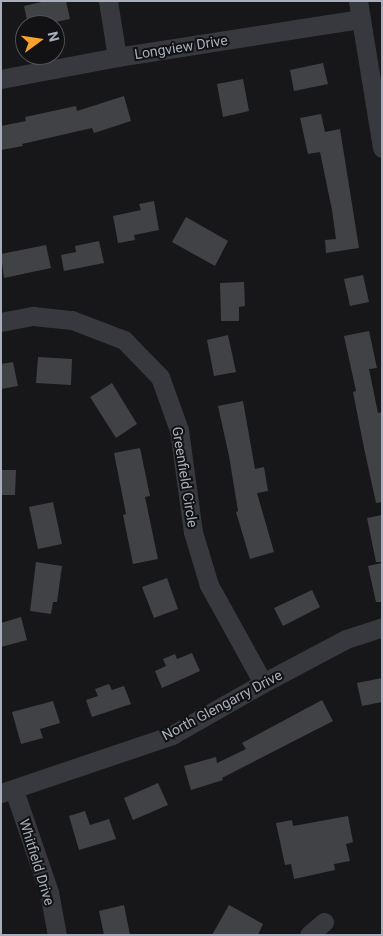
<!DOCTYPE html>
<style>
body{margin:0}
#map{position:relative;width:383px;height:936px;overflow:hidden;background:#171719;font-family:Roboto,sans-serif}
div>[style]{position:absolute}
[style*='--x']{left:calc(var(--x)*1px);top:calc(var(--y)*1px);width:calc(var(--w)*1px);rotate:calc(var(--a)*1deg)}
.building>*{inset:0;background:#414246}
.minor>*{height:19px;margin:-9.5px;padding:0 9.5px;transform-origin:9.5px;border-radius:9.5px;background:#38393e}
span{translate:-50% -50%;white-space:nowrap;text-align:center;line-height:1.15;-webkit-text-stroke:4px #121214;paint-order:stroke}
.street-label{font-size:14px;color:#a8afba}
.frame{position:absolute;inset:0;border:2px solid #a8afba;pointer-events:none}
.north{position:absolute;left:15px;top:15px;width:50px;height:50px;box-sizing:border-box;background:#121214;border:1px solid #4e5156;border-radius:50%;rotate:76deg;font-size:14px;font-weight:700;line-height:20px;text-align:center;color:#a8afba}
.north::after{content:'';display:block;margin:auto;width:18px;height:22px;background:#fba02d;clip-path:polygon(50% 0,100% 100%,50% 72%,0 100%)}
</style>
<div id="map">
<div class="building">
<i style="clip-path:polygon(46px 1px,66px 1px,70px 19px,42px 25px,28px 25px,24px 6px)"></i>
<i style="clip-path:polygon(323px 63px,328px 84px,294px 91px,290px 70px)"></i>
<i style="clip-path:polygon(243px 79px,249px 111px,223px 117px,217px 84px)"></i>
<i style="clip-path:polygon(124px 96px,131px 121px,94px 133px,92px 128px,22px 144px,23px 146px,1px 150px,1px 126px,26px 121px,25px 117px,76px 106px,77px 111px)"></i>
<i style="clip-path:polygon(321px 114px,325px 132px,340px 129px,359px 248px,326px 253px,325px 240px,336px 239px,332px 210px,320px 152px,308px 154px,300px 118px)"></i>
<i style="clip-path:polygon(154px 201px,159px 230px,134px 235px,135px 240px,118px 243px,113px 216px,141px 210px,139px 204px)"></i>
<i style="clip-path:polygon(186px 217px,228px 241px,215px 266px,172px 242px)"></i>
<i style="clip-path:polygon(99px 241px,104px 263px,64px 271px,61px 255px,76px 252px,75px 246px)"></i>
<i style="clip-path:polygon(46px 245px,51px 268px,4px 278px,1px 254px)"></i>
<i style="clip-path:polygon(363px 275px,369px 302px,350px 306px,344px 279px)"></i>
<i style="clip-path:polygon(244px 282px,245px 306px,239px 307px,239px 321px,221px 321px,220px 283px)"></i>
<i style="clip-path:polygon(369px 331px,377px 368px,369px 369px,378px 413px,382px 412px,382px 502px,376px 503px,364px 448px,353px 392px,356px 391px,344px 336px)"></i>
<i style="clip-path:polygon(228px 335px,236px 372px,214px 376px,207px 340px)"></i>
<i style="clip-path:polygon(38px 357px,72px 359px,71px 385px,36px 383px)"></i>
<i style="clip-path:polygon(13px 362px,18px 386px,1px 389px,1px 364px)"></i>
<i style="clip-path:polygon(112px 383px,137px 424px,116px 438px,90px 397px)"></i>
<i style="clip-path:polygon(243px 401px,255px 469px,264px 467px,268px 491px,257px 493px,274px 552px,250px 559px,236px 512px,238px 511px,229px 456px,218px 406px)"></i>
<i style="clip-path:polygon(140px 448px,150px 496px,145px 497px,158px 559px,133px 564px,123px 515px,126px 514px,114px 453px)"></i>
<i style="clip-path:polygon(1px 470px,16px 470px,15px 495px,1px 495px)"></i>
<i style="clip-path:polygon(53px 502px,62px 544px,38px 549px,29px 507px)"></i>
<i style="clip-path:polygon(382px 515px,382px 562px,376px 562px,367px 518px)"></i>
<i style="clip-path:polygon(36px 562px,62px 566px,57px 602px,53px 602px,51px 614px,30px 611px)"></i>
<i style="clip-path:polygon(382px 563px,382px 602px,376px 602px,368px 566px)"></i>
<i style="clip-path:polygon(167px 578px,178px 609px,154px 618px,142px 587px)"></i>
<i style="clip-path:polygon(312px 590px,320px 607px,283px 626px,274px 608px)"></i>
<i style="clip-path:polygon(21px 617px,27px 640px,1px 647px,1px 623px)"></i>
<i style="clip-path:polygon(192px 653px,200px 671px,162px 688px,155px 671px,166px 666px,163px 659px,175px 654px,177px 659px)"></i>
<i style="clip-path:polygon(382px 678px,382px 702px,362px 706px,357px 683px)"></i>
<i style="clip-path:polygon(109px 684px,112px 690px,124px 686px,131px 704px,92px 717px,86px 700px,98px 696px,95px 689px)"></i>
<i style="clip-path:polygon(322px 700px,333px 721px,222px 778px,223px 780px,191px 790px,184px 766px,216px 757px,217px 763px,246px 749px,242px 743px)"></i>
<i style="clip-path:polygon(53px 701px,60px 723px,40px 729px,43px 738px,21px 744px,12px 712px)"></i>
<i style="clip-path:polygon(158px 783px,168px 805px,133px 820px,124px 798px)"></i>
<i style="clip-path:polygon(85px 811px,90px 825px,109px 819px,116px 839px,79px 850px,69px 816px)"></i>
<i style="clip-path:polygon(348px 816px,353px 842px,346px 844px,350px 861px,334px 864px,335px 870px,294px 879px,291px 864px,285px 865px,276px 823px,292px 820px,293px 826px)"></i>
<i style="clip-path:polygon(124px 905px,130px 935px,104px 935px,99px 911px)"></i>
<i style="clip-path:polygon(229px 905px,263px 924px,258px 935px,212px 935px)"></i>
</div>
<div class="minor">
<i style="--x:108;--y:1;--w:57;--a:80.9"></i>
<i style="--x:358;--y:1;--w:149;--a:80.7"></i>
<i style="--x:1;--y:79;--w:118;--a:-10.7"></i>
<i style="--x:117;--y:57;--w:247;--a:-8.9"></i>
<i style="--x:1;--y:322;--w:33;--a:-11"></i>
<i style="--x:33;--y:316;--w:39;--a:6"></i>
<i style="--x:72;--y:320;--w:56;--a:21"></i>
<i style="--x:124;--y:340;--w:52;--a:45.8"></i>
<i style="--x:160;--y:377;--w:56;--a:70.3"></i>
<i style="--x:179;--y:430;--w:103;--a:82.2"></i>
<i style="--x:193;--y:532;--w:55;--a:73.2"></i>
<i style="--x:209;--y:585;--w:112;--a:61.1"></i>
<i style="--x:14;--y:790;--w:108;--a:71.1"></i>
<i style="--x:49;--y:892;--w:44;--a:79.5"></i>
<i style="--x:1;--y:793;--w:181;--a:-18.7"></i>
<i style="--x:172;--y:735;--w:105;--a:-29.7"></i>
<i style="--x:263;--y:683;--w:94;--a:-27.9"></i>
<i style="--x:346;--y:639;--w:38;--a:-18"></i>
<i style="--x:309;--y:935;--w:20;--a:-41"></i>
</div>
<div class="street-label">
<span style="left:181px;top:47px;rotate:-9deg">Longview Drive</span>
<span style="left:185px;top:477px;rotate:81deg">Greenfield Circle</span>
<span style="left:222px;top:705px;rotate:-28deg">North Glengarry Drive</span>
<span style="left:37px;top:862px;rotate:73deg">Whitfield Drive</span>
</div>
<div class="frame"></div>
<div class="north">N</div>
</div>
